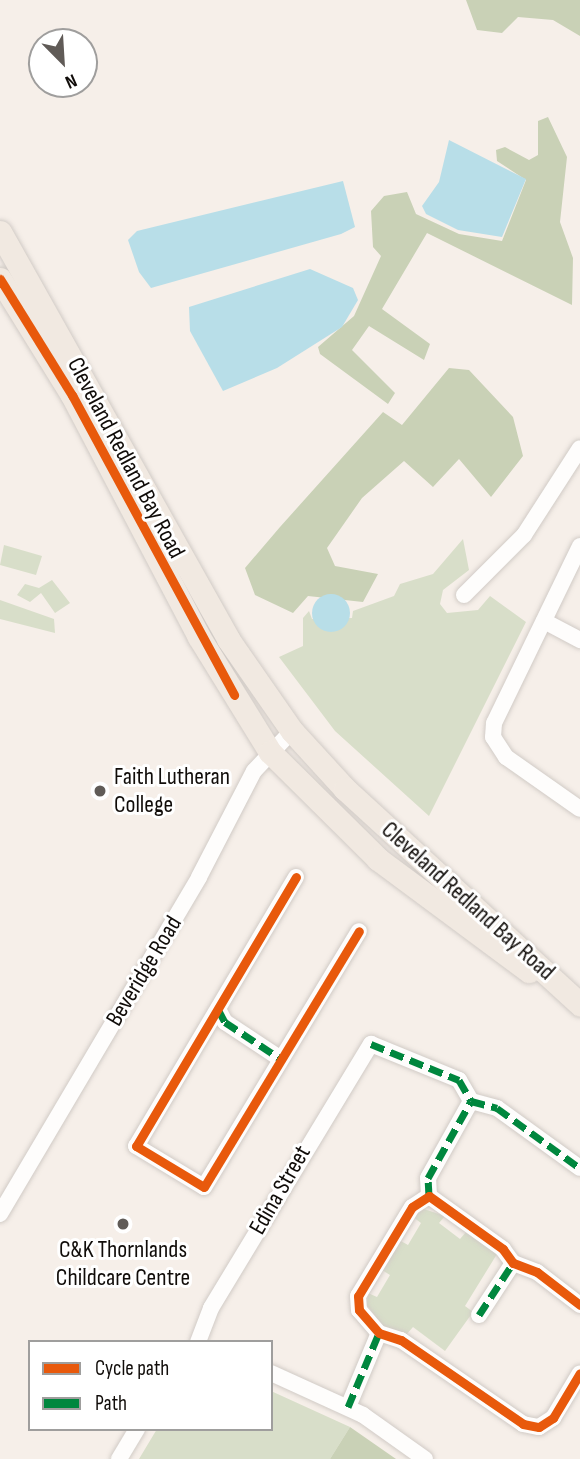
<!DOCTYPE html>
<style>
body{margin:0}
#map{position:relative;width:580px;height:1459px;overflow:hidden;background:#f6efe9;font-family:"Sofia Sans Condensed",sans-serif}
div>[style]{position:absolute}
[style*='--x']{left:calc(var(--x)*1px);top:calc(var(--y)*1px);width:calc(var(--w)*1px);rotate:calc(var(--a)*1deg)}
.green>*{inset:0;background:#d8dec9}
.forest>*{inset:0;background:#c9d1b6}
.water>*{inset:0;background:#b8dee8}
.round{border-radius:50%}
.roads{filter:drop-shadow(0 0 2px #d1cbc6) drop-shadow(0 0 2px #d1cbc6)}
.minor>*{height:16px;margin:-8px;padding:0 8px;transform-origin:8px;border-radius:8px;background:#fefdfc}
.highway>*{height:23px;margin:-11.5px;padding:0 11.5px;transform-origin:11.5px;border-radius:11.5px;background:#f1e9e1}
.quiet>*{height:7px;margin-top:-3.5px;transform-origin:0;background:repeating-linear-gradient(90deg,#00873e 0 14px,transparent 0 21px)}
.cycleway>*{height:9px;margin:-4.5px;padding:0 4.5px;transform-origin:4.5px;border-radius:4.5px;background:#e8590c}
.dots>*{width:19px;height:19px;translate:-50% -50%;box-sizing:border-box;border:4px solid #fff;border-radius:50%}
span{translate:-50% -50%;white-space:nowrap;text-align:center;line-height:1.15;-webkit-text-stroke:6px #fff;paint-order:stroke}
.street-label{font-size:24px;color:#100c09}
.poi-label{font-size:24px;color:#100c09}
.left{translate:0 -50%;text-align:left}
.legend{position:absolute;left:28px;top:1340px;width:245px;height:91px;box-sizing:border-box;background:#fff;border:2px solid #9f9e9d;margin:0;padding:9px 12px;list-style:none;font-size:21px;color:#100c09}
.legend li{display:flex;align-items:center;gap:14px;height:35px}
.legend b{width:35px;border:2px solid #9f9e9d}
.north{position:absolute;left:28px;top:28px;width:70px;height:70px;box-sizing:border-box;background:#fff;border:2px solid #9f9e9d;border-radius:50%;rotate:156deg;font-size:19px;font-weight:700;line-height:28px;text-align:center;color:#100c09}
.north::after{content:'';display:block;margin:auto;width:24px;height:32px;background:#605b57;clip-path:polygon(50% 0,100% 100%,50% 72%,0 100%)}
</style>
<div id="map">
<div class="green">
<i style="clip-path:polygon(463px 539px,469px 570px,443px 590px,440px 604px,447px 613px,478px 610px,490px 596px,526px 622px,429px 816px,335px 731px,279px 657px,303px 646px,303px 618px,309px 611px,312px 619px,352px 618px,353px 611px,394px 596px,400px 584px,433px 574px)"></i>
<i style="clip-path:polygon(4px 545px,42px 556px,36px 575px,0 565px)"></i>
<i style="clip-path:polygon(52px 580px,70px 603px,55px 613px,41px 593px,30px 602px,17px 595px,25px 584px,39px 588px)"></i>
<i style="clip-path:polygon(0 600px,54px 619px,55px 633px,0 619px)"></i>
<i style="clip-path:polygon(424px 1209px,445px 1216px,439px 1223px,460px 1239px,467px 1231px,497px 1254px,465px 1306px,473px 1312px,445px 1351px,413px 1327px,406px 1335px,382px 1326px,367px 1305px,368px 1293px,377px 1297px,390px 1275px,382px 1270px,399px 1240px,408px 1245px,421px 1223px,413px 1217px)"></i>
<i style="clip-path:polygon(271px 1391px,350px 1427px,330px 1459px,139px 1459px,157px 1429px,271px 1429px)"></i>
</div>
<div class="forest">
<i style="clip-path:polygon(466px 0,580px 0,580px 36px,553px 20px,518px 17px,502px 33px,477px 30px)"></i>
<i style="clip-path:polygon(548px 117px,567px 157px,560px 222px,573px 258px,572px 305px,427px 233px,382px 309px,430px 344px,424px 360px,369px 326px,352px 350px,395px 393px,388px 404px,320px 354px,318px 347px,354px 316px,381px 256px,373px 247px,371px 211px,384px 196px,407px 192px,416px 214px,459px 234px,502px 241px,526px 180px,497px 161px,496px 150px,505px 147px,529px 160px,538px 155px,538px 121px)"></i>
<i style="clip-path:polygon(449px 368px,469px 370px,513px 417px,523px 456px,491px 497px,459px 459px,433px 487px,404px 461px,362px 498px,327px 548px,335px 566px,378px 574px,363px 602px,308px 596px,293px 613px,255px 595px,245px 568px,280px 527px,383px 412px,402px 425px)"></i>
<i style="clip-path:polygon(350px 1427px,396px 1459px,330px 1459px)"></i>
</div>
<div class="water">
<i style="clip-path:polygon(449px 140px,526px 179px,502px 237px,458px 230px,426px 214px,422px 206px,439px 182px)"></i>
<i style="clip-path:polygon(343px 181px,355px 227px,341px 234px,151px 288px,139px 272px,128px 240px,137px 231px)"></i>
<i style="clip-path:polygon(310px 269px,353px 288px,358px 300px,342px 327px,277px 368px,223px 391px,190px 331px,189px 307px)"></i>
<i class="round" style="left:312px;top:594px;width:38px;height:38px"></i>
</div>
<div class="roads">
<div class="minor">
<i style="--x:580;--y:546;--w:197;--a:115.9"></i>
<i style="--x:494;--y:723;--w:14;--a:94"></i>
<i style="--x:493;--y:737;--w:24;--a:57"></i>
<i style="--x:506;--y:757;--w:90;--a:35.1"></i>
<i style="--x:464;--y:595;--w:85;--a:-45"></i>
<i style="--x:524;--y:535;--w:103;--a:-57.2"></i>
<i style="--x:544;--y:621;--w:41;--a:27.8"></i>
<i style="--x:296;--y:877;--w:313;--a:120.7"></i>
<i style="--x:136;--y:1146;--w:79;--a:31.1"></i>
<i style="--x:204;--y:1187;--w:299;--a:-58.8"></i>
<i style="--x:218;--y:1009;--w:15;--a:62"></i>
<i style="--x:225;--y:1022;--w:67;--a:33.5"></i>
<i style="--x:429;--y:1196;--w:18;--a:-93"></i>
<i style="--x:428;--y:1178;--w:88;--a:-60.8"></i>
<i style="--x:471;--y:1101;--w:27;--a:15"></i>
<i style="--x:497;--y:1108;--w:102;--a:35.9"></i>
<i style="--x:0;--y:1214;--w:391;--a:-59.4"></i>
<i style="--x:199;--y:877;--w:119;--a:-62.6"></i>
<i style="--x:254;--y:771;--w:55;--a:-46.5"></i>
<i style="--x:580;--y:1305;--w:54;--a:-142.5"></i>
<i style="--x:537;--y:1272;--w:26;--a:-159"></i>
<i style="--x:513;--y:1263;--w:17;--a:-126"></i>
<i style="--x:503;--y:1249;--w:91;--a:-144.4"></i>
<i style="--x:429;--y:1196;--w:20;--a:147"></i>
<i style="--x:412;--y:1207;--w:104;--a:121.2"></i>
<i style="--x:358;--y:1296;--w:14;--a:86"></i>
<i style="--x:359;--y:1310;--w:30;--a:49"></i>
<i style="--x:379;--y:1333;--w:23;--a:18"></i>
<i style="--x:401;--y:1340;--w:148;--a:34.5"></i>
<i style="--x:523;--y:1424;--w:16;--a:11"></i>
<i style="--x:539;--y:1427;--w:17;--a:-33"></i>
<i style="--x:553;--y:1418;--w:52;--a:-59"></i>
<i style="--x:479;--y:1315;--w:62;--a:-56.8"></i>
<i style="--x:198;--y:1342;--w:36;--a:-69"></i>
<i style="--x:211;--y:1308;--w:309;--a:-58.8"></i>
<i style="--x:371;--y:1044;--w:95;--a:22.2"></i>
<i style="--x:459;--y:1080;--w:24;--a:60"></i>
<i style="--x:271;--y:1373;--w:101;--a:24.5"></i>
<i style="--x:363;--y:1415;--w:76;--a:35.4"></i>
<i style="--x:348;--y:1407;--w:80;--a:-67.3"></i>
<i style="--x:119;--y:1459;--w:35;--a:-59"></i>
</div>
<div class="highway">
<i style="--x:0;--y:232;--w:467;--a:60.7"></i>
<i style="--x:228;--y:639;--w:112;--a:55.2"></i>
<i style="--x:292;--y:731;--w:79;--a:47.6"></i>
<i style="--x:345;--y:789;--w:319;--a:42.5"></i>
<i style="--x:0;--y:279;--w:137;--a:58.2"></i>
<i style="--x:72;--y:395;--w:273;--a:62.3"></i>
<i style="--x:199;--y:637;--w:135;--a:58.3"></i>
<i style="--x:270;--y:752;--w:152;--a:44.7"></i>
<i style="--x:378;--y:859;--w:188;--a:36.6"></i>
</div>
</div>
<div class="quiet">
<i style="--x:218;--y:1009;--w:15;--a:62"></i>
<i style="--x:225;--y:1022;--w:67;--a:33.5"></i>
<i style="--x:371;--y:1044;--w:95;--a:22.2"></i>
<i style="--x:459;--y:1080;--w:24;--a:60"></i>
<i style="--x:429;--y:1196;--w:18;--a:-93"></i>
<i style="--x:428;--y:1178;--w:88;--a:-60.8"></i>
<i style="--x:471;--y:1101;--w:27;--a:15"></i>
<i style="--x:497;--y:1108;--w:102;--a:35.9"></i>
<i style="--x:479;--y:1315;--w:62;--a:-56.8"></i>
<i style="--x:348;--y:1407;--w:80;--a:-67.3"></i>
</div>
<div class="cycleway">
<i style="--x:0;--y:279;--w:137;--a:58.2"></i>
<i style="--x:72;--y:395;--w:341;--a:61.6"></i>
<i style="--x:296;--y:877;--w:313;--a:120.7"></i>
<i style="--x:136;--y:1146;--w:79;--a:31.1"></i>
<i style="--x:204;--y:1187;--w:299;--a:-58.8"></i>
<i style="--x:580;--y:1305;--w:54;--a:-142.5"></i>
<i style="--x:537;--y:1272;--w:26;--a:-159"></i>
<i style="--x:513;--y:1263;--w:17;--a:-126"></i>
<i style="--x:503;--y:1249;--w:91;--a:-144.4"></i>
<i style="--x:429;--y:1196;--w:20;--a:147"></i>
<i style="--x:412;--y:1207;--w:104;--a:121.2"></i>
<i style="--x:358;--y:1296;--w:14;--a:86"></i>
<i style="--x:359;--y:1310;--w:30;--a:49"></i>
<i style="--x:379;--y:1333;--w:23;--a:18"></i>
<i style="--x:401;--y:1340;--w:148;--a:34.5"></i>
<i style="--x:523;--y:1424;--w:16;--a:11"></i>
<i style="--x:539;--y:1427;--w:17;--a:-33"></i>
<i style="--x:553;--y:1418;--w:52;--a:-59"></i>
</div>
<div class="dots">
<i style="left:100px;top:791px;background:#605b57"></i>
<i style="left:123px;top:1224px;background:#605b57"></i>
</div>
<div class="street-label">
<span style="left:126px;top:458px;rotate:62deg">Cleveland Redland Bay Road</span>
<span style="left:468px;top:901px;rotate:42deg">Cleveland Redland Bay Road</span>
<span style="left:144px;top:971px;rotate:-59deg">Beveridge Road</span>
<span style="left:280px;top:1190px;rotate:-60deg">Edina Street</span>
</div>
<div class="poi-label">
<span class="left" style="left:114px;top:791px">Faith Lutheran<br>College</span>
<span style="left:123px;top:1264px">C&amp;K Thornlands<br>Childcare Centre</span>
</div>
<ul class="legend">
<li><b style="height:9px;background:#e8590c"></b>Cycle path</li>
<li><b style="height:9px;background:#00873e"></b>Path</li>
</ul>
<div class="north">N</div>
</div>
